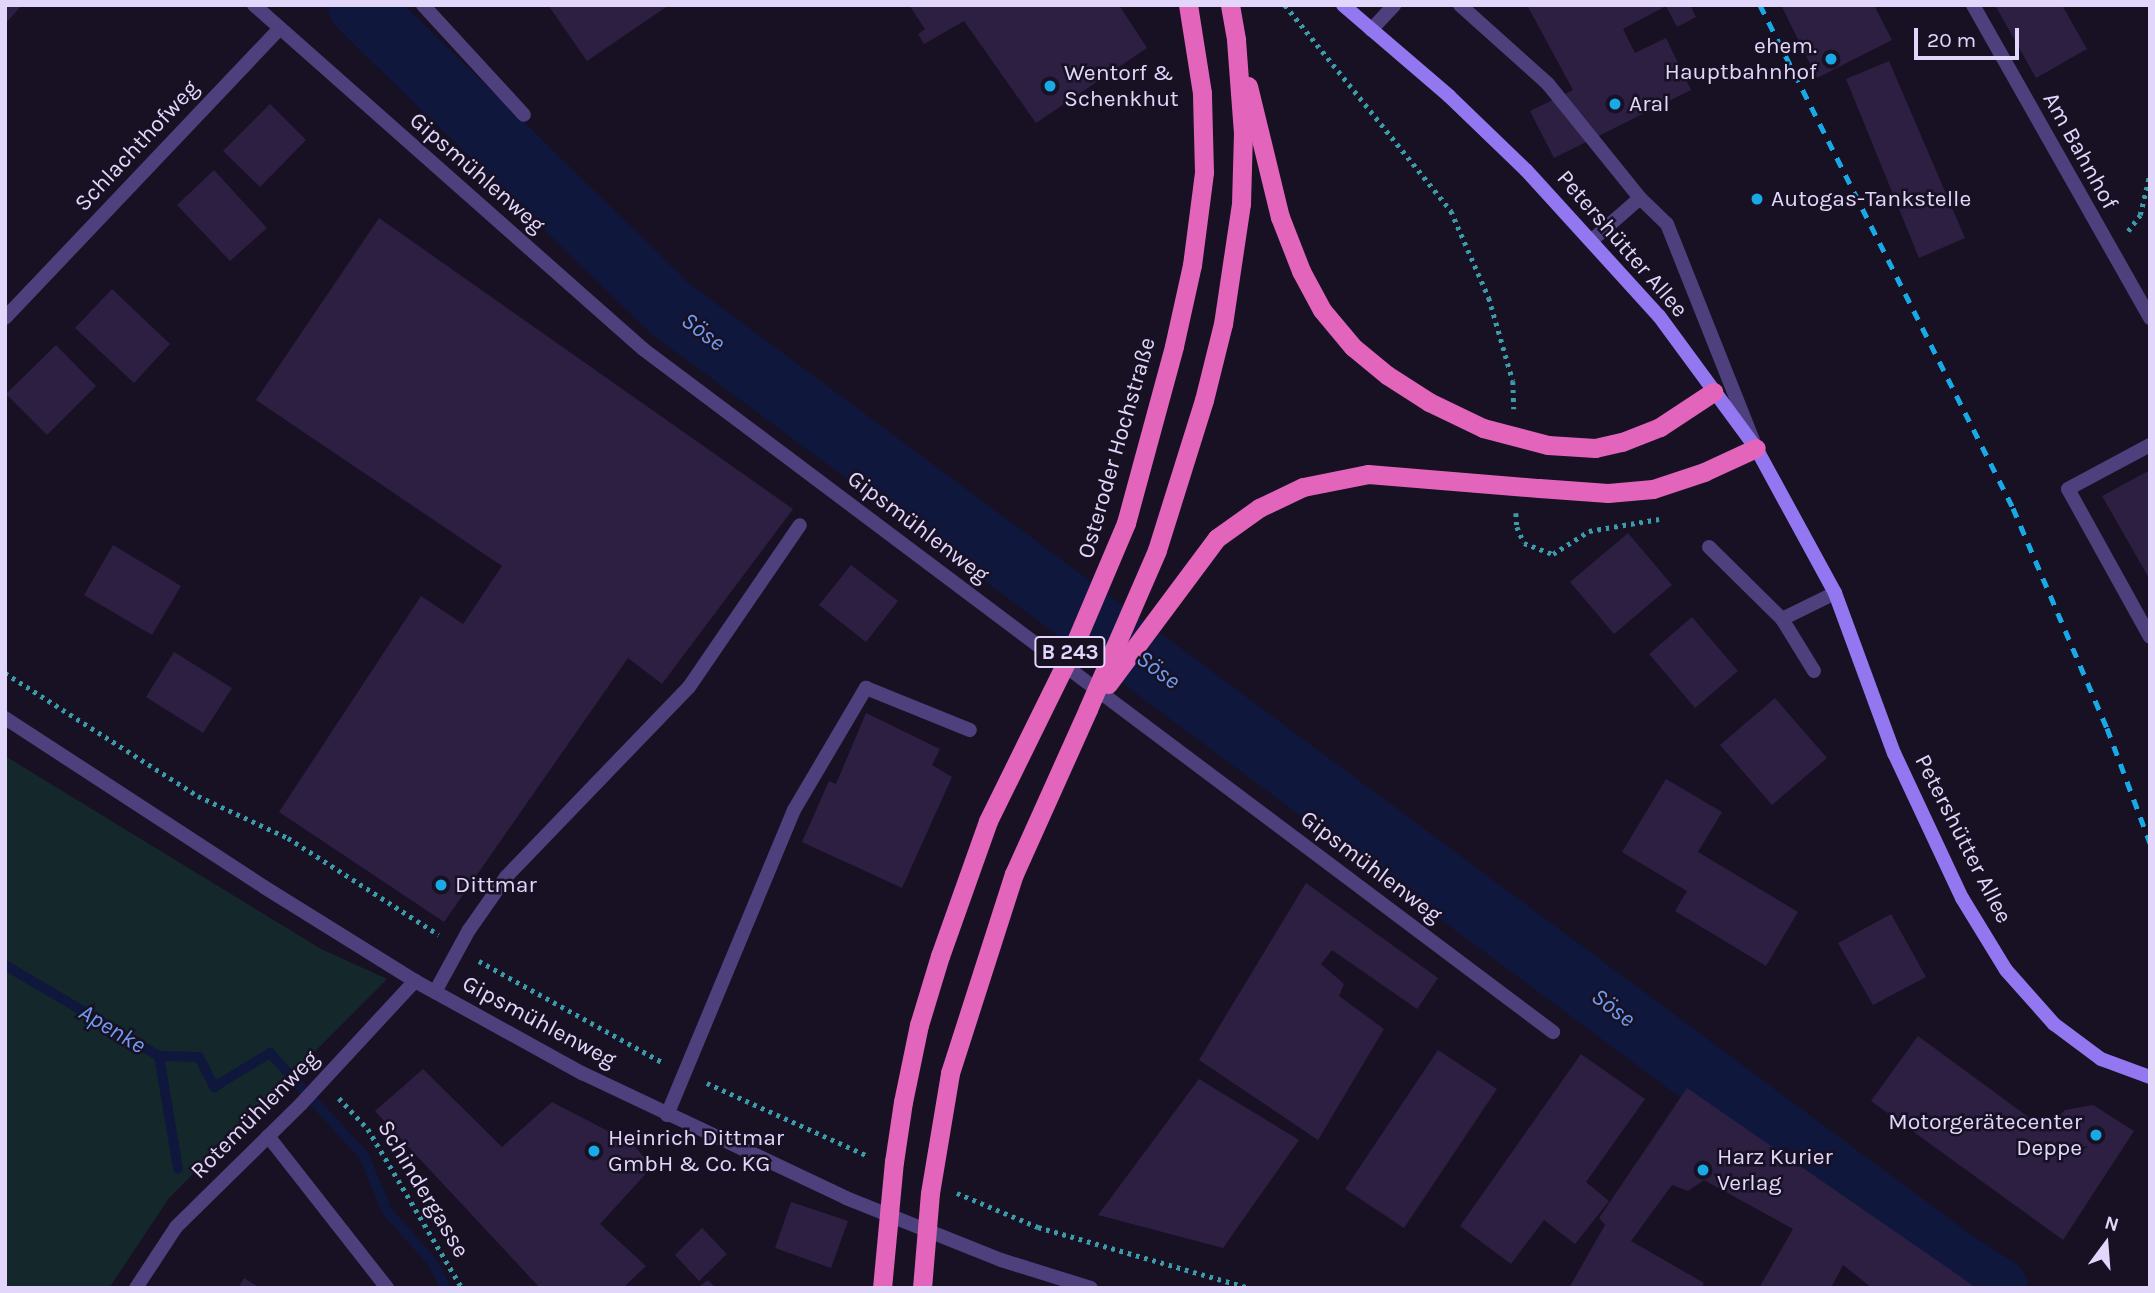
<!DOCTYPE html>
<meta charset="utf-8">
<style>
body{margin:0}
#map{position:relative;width:2155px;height:1293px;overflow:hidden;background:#171123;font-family:Karla,sans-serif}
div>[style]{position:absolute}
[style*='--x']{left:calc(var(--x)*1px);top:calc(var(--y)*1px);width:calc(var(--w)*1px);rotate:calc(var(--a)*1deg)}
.green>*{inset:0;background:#14282c}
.stream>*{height:10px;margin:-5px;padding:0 5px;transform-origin:5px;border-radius:5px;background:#0f173d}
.river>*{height:63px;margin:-31.5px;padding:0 31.5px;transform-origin:31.5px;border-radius:31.5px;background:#0f173d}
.building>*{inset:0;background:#2d1f42}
.path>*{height:4.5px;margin-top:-2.25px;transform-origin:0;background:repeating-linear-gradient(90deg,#3b9baa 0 3.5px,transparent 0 8.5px)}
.service>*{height:14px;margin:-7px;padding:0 7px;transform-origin:7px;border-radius:7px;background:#4e407d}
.minor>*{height:14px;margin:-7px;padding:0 7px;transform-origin:7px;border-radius:7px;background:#4e407d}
.secondary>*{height:14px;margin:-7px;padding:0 7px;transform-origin:7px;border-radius:7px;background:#9277f1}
.trunk>*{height:19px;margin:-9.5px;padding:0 9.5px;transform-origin:9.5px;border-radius:9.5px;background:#e264bb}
.rail>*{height:5px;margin-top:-2.5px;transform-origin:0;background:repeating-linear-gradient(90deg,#18a9e6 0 10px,transparent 0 19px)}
.trunk-bridge>*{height:19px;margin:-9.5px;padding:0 9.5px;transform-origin:9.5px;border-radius:9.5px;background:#e264bb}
.dots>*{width:19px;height:19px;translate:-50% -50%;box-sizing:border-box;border:4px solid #171123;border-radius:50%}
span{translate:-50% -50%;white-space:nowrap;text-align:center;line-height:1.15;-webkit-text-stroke:5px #171123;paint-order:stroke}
.shield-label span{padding:2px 5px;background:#171123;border:2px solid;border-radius:5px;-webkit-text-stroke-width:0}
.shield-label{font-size:21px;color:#e2d6fb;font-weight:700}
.poi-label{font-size:23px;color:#e2d6fb}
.right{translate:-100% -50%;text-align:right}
.left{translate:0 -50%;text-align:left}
.street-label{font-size:23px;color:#e2d6fb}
.water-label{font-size:24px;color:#6f9bf0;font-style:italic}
.frame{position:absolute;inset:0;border:7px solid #e2d6fb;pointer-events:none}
.north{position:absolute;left:2071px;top:1209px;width:70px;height:70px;-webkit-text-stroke:5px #171123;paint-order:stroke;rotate:16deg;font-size:19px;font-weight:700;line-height:28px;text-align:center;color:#e2d6fb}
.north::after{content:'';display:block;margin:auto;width:24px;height:32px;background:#e2d6fb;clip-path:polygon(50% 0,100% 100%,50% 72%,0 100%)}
.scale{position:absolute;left:1914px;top:28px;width:105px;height:32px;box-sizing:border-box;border:4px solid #e2d6fb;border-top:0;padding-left:9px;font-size:21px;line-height:24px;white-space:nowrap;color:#e2d6fb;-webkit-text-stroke:5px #171123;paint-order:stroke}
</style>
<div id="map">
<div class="green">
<i style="clip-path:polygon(5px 756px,321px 949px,387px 979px,169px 1198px,109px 1288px,5px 1288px)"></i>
</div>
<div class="stream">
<i style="--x:5;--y:965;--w:179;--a:30.6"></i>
<i style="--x:159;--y:1056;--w:114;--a:80.4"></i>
<i style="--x:159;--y:1056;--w:40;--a:1.4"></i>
<i style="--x:199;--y:1057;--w:34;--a:63"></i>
<i style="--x:214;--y:1087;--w:66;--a:-31.3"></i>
<i style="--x:270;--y:1053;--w:139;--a:47.6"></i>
<i style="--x:364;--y:1156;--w:60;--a:67.3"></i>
<i style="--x:387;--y:1211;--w:69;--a:48.5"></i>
<i style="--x:433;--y:1263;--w:28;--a:63"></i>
</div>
<div class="river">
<i style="--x:359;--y:5;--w:436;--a:44.3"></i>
<i style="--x:671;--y:309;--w:1603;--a:36.58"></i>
<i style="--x:1958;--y:1264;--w:45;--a:32.3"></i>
</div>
<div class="building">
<i style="clip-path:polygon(5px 5px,22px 5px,5px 24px)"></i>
<i style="clip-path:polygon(548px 5px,669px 5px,587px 61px)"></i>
<i style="clip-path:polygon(909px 5px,1119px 5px,1147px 48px,1036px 123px,964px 21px,924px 44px,918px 34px,925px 29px)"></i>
<i style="clip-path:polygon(1527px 5px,1690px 5px,1696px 17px,1677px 27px,1666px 6px,1623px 29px,1635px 53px,1666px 38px,1691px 90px,1554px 158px,1530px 111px,1573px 90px)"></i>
<i style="clip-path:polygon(1781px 5px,1874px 5px,1892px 40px,1817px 78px)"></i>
<i style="clip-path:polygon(1995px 5px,2062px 5px,2087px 49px,2036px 78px)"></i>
<i style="clip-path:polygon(1889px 61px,1965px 238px,1919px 258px,1846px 79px)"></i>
<i style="clip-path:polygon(270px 104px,306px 140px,260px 187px,223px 151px)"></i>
<i style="clip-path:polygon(214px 170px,267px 228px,230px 261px,177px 205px)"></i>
<i style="clip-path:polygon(379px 218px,793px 509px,662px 684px,628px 658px,444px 922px,279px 812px,421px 596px,463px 624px,502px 566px,256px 400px)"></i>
<i style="clip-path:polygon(112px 289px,170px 344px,134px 383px,75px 328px)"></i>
<i style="clip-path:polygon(56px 345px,96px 386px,47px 435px,6px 394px)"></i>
<i style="clip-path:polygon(2150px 470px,2150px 580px,2102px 496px)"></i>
<i style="clip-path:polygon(1628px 533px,1672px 585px,1614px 634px,1570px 582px)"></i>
<i style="clip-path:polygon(113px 545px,181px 586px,152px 635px,84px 595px)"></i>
<i style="clip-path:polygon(851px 565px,898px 601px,866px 642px,819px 605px)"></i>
<i style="clip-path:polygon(1692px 617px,1738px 671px,1695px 708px,1649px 654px)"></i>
<i style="clip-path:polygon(174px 652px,232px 688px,203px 733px,146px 697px)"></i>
<i style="clip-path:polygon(1775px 698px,1827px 758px,1772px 805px,1720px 745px)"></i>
<i style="clip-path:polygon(866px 713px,940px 749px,932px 765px,952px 777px,902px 888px,802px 842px,829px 781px,836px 784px)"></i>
<i style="clip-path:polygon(1666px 779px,1722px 812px,1698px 852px,1798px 912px,1766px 966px,1675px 911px,1687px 891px,1622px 852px)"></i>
<i style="clip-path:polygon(1306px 883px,1438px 978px,1417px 1009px,1332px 950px,1321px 964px,1344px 984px,1339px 996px,1384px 1029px,1318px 1140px,1199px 1060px)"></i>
<i style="clip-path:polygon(1891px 914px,1926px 977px,1873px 1005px,1838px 943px)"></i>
<i style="clip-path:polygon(1918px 1036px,2046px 1130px,2065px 1110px,2093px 1105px,2134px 1131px,2063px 1240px,1871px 1101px)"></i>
<i style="clip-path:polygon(1438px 1050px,1497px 1089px,1404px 1228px,1345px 1189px)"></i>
<i style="clip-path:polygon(1581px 1054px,1645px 1099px,1586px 1182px,1609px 1201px,1575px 1244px,1544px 1220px,1511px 1264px,1460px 1226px)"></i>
<i style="clip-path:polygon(423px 1069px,502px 1147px,552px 1102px,633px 1144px,652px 1167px,600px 1224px,646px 1266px,623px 1288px,540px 1288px,375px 1111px)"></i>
<i style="clip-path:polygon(1199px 1079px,1299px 1140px,1223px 1248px,1098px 1215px)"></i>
<i style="clip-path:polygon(1687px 1088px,1958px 1275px,1976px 1288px,1872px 1288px,1843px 1265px,1831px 1288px,1759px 1288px,1793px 1229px,1704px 1180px,1688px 1191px,1672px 1185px,1631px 1241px,1704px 1283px,1701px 1288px,1569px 1288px,1605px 1225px,1599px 1218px)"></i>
<i style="clip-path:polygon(791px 1202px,848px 1221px,831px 1268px,775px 1248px)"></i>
<i style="clip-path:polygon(702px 1228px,727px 1254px,699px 1281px,675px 1255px)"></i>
<i style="clip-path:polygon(244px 1278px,260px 1288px,238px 1288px)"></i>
<i style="clip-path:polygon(708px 1280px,716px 1288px,697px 1288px)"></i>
</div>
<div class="path">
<i style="--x:1285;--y:5;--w:265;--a:51.1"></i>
<i style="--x:1451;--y:211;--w:95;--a:66.4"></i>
<i style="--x:1489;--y:298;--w:86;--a:73.9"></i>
<i style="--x:1513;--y:381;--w:28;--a:88"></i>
<i style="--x:2128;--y:231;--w:20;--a:-53"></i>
<i style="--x:2140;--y:215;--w:43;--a:-76.6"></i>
<i style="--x:1516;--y:513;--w:14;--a:86"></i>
<i style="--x:1517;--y:527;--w:17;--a:66"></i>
<i style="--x:1524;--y:543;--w:31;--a:21"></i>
<i style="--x:1553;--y:554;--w:43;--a:-32.6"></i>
<i style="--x:1589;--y:531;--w:71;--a:-9.7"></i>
<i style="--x:5;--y:673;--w:229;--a:32.5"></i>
<i style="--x:198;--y:796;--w:99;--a:25"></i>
<i style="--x:288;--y:838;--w:179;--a:32.7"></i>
<i style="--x:479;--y:961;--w:211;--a:28.9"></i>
<i style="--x:707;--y:1083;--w:177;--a:24.4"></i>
<i style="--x:339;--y:1098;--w:42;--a:46.9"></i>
<i style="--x:368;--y:1129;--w:185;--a:59.4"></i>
<i style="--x:957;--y:1193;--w:88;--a:22.8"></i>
<i style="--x:1038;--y:1227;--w:220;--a:16.1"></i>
</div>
<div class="service">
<i style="--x:1460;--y:5;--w:118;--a:41.9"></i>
<i style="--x:1548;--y:84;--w:146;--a:51.1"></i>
<i style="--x:1640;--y:198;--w:64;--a:138.8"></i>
<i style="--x:1371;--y:30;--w:34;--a:-47"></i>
<i style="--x:1640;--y:198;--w:37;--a:44"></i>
<i style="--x:1667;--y:224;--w:232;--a:68.3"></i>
<i style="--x:2150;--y:445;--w:93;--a:151.8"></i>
<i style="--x:2068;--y:489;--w:169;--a:61"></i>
<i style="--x:435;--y:992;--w:71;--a:-61.3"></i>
<i style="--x:469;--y:930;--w:65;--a:-55.1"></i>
<i style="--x:506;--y:877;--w:264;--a:-46.1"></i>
<i style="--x:689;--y:687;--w:196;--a:-55.6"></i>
<i style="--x:667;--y:1115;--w:330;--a:-67.4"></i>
<i style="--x:794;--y:810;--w:142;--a:-59.5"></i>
<i style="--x:866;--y:688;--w:112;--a:22"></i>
<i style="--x:268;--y:1136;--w:193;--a:51.9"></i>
</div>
<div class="minor">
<i style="--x:254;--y:5;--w:519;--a:41.49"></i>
<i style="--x:643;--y:349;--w:1138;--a:36.89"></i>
<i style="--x:423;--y:5;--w:149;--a:47.4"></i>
<i style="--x:1973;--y:5;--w:360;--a:60.5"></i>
<i style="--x:5;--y:318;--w:398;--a:-46.5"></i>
<i style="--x:1709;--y:547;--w:103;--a:44.6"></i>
<i style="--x:1782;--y:619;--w:61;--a:58.4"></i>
<i style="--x:1782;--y:619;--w:59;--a:-26.1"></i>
<i style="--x:5;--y:718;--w:309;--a:33.1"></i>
<i style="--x:264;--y:887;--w:178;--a:31.9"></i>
<i style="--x:415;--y:981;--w:191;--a:28.9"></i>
<i style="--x:582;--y:1073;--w:292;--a:25.3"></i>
<i style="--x:846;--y:1198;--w:167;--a:21.8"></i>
<i style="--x:1001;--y:1260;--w:94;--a:17.3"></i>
<i style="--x:136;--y:1288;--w:73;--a:-56.7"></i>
<i style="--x:176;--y:1227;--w:175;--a:-44.5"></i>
<i style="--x:301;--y:1104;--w:168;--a:-47.2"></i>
</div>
<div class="secondary">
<i style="--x:1343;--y:5;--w:140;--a:40.6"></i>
<i style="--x:1449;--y:96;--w:107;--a:43.9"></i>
<i style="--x:1526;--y:170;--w:197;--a:47.7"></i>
<i style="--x:1659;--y:316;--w:164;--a:53.7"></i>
<i style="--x:1756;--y:448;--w:165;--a:61.4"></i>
<i style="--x:1835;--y:593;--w:171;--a:69.8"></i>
<i style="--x:1894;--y:753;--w:160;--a:64.9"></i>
<i style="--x:1962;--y:898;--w:84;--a:58.6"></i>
<i style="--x:2006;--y:970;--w:72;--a:48.4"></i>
<i style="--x:2054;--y:1024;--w:59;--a:36.7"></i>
<i style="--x:2101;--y:1059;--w:52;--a:20.2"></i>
</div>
<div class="trunk">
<i style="--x:1230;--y:5;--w:35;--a:80"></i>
<i style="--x:1548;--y:445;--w:47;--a:3.7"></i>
<i style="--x:1595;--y:448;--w:28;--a:-13"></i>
<i style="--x:1622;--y:442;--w:41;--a:-21.5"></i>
<i style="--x:1660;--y:427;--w:64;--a:-33.4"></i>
<i style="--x:1539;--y:488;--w:69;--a:4.1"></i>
<i style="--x:1608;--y:493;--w:45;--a:-5.1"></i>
<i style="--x:1653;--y:489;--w:54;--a:-18.4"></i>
<i style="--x:1704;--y:472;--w:57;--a:-24.8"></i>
<i style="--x:950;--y:1073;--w:209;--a:-72.2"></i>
<i style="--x:1014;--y:874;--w:181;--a:-65.8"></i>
</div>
<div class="rail">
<i style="--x:1760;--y:5;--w:563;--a:63.3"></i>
<i style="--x:2013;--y:508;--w:239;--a:66.9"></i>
<i style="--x:2107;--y:728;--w:123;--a:69.5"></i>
</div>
<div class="trunk-bridge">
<i style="--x:1248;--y:86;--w:135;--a:76.3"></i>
<i style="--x:1280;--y:217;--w:58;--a:68.7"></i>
<i style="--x:1301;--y:271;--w:44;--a:61.7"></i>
<i style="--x:1322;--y:310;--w:48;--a:50"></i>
<i style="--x:1353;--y:347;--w:44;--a:39.5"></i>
<i style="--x:1387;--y:375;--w:50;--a:32.7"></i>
<i style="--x:1429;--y:402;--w:60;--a:25.7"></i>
<i style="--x:1483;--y:428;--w:67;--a:14.7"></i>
<i style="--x:1108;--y:684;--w:182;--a:-53.3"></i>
<i style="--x:1217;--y:538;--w:52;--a:-35.5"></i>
<i style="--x:1259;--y:508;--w:49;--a:-25.5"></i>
<i style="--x:1303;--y:487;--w:66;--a:-11.3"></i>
<i style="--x:1368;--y:474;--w:172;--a:4.7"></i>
<i style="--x:1088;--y:709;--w:173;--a:-66.5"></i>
<i style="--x:1157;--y:550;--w:157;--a:-72.6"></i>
<i style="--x:1204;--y:400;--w:78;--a:-76"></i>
<i style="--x:1223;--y:324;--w:121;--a:-81.5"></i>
<i style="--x:1241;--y:204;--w:71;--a:-88.4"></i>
<i style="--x:1243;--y:133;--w:94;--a:-94.3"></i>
<i style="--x:882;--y:1288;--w:127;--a:-84.6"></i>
<i style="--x:894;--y:1162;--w:61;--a:-81.5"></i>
<i style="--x:903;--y:1102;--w:79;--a:-78.3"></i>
<i style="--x:919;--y:1025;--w:72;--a:-73.1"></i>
<i style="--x:940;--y:956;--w:143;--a:-70.4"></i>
<i style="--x:988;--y:821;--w:193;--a:-63.8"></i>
<i style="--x:1073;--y:648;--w:136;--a:-67"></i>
<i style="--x:1126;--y:523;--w:183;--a:-74.8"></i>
<i style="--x:1174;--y:346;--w:83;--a:-77.5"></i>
<i style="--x:1192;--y:265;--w:94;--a:-82.6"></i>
<i style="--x:1204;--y:172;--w:79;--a:-91.5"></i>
<i style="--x:1202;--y:93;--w:89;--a:-99"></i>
<i style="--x:922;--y:1288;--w:95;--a:-85.2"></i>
<i style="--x:930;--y:1193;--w:122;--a:-80.5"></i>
</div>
<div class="dots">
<i style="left:1831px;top:59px;background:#18a9e6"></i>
<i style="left:1050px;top:86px;background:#18a9e6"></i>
<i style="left:1615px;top:104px;background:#18a9e6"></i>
<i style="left:1757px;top:199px;background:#18a9e6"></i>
<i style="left:441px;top:885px;background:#18a9e6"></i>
<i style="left:2096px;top:1135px;background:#18a9e6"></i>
<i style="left:594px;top:1151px;background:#18a9e6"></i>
<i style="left:1703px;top:1170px;background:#18a9e6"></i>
</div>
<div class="shield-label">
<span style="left:1070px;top:652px">B 243</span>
</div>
<div class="poi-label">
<span class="right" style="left:1817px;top:59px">ehem.<br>Hauptbahnhof</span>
<span class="left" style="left:1064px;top:86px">Wentorf &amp;<br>Schenkhut</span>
<span class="left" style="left:1629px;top:104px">Aral</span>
<span class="left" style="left:1771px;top:199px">Autogas-Tankstelle</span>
<span class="left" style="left:455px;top:885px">Dittmar</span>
<span class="right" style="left:2082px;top:1135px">Motorgerätecenter<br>Deppe</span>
<span class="left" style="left:608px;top:1151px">Heinrich Dittmar<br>GmbH &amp; Co. KG</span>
<span class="left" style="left:1717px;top:1170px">Harz Kurier<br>Verlag</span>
</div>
<div class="street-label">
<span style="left:137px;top:146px;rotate:-47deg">Schlachthofweg</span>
<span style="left:2080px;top:151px;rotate:61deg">Am Bahnhof</span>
<span style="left:477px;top:173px;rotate:41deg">Gipsmühlenweg</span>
<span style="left:1622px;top:244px;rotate:49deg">Petershütter Allee</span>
<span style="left:1117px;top:448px;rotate:-74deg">Osteroder Hochstraße</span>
<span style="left:918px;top:527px;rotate:37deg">Gipsmühlenweg</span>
<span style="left:1963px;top:839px;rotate:63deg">Petershütter Allee</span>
<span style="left:1371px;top:867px;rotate:37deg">Gipsmühlenweg</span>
<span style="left:539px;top:1022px;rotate:28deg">Gipsmühlenweg</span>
<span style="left:255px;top:1115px;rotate:-45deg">Rotemühlenweg</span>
<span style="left:423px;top:1189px;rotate:59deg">Schindergasse</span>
</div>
<div class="water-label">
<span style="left:703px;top:332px;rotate:37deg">Söse</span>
<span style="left:1158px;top:670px;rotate:37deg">Söse</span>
<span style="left:1613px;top:1008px;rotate:37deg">Söse</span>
<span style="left:112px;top:1029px;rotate:31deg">Apenke</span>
</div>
<div class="frame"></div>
<div class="north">N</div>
<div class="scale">20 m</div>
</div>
